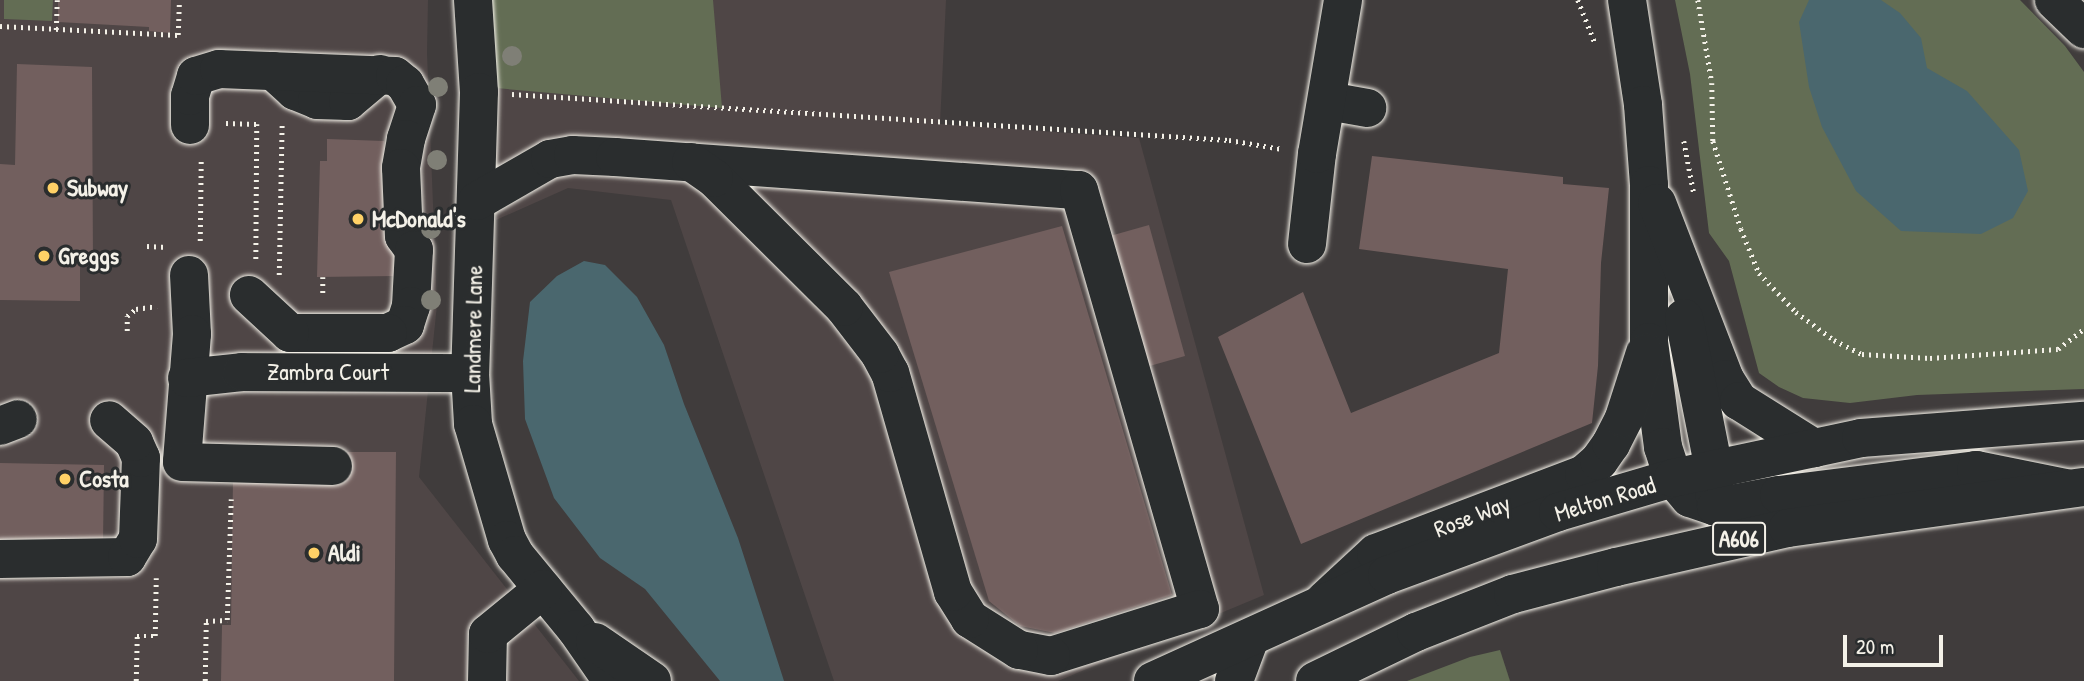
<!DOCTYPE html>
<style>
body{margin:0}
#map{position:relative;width:2084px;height:681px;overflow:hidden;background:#403c3c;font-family:"Patrick Hand",sans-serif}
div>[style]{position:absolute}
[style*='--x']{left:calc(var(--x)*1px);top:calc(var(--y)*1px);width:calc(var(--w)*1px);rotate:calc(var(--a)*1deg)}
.built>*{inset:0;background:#4f4646}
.green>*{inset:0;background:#636d54}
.water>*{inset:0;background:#4a676e}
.building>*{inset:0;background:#725f5e}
.path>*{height:4.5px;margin-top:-2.25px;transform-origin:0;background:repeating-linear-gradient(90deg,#f4f1e8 0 2px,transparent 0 7px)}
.roads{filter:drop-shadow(0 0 2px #f4f1e8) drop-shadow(0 0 2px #f4f1e8)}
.minor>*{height:38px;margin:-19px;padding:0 19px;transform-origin:19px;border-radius:19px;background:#2a2d2e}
.major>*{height:38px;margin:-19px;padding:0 19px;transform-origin:19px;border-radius:19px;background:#2a2d2e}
.trees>*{width:20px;height:20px;margin:-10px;border-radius:50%;background:#7f7f76}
.dots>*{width:19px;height:19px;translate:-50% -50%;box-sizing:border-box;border:4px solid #2a2d2e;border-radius:50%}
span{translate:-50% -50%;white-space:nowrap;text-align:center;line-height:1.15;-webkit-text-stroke:6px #2a2d2e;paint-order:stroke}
.shield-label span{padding:2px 5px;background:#2a2d2e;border:2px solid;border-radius:5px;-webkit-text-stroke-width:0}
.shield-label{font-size:23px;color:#f4f1e8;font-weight:700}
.poi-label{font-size:24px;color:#f4f1e8;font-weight:700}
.left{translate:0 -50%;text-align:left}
.street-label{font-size:24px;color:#f4f1e8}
.scale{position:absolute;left:1843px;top:635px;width:100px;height:32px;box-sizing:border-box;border:4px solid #f4f1e8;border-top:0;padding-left:9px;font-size:21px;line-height:24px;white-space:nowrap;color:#f4f1e8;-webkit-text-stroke:5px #2a2d2e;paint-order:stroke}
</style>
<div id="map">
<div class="built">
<i style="clip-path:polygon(0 0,428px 0,427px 53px,437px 305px,419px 477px,579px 681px,0 681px)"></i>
<i style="clip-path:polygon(511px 0,946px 0,940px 124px,1139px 138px,1264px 595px,1058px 681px,834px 681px,671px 200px,568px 188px,496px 220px,495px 88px,508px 89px)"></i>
</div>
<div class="green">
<i style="clip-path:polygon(4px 0,53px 0,52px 21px,4px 19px)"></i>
<i style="clip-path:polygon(489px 0,713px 0,722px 108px,495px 88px)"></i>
<i style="clip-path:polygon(1675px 0,2020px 0,2065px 46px,2084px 72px,2084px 389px,1917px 395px,1850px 403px,1803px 398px,1779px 387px,1759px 373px,1729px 261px,1709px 233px,1690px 74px)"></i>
<i style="clip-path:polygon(1500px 650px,1510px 681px,1407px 681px,1470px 657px)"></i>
</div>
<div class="water">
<i style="clip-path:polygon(1809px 0,1881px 0,1900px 13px,1921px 38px,1927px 68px,1967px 91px,2019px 150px,2028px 191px,2013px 218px,1981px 234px,1901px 231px,1856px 191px,1822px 127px,1809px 87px,1799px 22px)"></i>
<i style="clip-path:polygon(584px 261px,605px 265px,637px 297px,664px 345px,684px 404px,738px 538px,784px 681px,720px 681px,645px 589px,600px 558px,554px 498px,525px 419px,523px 361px,530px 302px,557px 276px)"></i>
</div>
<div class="building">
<i style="clip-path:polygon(58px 0,171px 0,170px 33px,149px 31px,149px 27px,58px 22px)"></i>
<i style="clip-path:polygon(17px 64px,92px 67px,93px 264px,80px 265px,80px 301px,0 300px,0 164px,15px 165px)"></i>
<i style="clip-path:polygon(327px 139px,384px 141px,385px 150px,398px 149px,395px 276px,317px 277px,320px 161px,327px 161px)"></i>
<i style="clip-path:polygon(1372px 156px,1563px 177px,1563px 184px,1609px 188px,1601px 263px,1598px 366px,1592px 423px,1301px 544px,1218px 337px,1303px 292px,1351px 413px,1499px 353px,1508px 269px,1359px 249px)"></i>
<i style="clip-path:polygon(1149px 225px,1185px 356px,1146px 367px,1110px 236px)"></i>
<i style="clip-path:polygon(1062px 226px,1172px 595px,1055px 633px,1020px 626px,989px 601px,889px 272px)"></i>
<i style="clip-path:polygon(341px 452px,396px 452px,394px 681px,221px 681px,222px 625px,231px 625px,233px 479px)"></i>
<i style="clip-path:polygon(0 463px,104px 465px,103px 543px,0 541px)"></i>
</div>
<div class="path">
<i style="--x:1578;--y:0;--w:46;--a:68.4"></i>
<i style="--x:1698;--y:0;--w:84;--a:80.4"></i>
<i style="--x:1712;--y:83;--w:58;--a:89"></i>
<i style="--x:1713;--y:141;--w:92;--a:72.3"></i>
<i style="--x:1741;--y:229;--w:48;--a:67.8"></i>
<i style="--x:1759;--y:273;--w:54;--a:46.5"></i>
<i style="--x:1796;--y:312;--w:47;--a:36.4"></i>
<i style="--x:1834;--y:340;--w:31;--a:27"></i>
<i style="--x:1862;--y:354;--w:68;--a:3.4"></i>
<i style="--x:1930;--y:358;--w:128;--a:-4"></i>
<i style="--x:2058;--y:349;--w:33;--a:-38"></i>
<i style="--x:0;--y:26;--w:178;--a:2.9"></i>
<i style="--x:178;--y:35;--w:35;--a:-88"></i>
<i style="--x:56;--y:30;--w:30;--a:-88"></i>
<i style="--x:512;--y:94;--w:718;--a:3.67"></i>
<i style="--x:1229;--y:140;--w:54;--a:9.6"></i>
<i style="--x:226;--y:123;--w:31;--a:2"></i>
<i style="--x:257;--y:124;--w:138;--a:90.4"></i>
<i style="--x:1684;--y:141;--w:54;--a:79.3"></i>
<i style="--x:200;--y:241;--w:82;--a:-89.3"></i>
<i style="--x:147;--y:246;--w:20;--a:3"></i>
<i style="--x:279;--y:275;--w:152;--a:-88.9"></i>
<i style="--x:323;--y:277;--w:20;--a:90"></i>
<i style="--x:127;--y:331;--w:15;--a:-90"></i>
<i style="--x:127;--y:316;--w:11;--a:-38"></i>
<i style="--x:136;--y:309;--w:21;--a:-8"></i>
<i style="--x:136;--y:681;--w:45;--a:-88.7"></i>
<i style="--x:137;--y:636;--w:18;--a:0"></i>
<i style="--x:155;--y:636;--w:58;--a:-89"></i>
<i style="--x:205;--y:681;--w:60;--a:-89"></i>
<i style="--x:206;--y:621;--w:21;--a:-3"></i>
<i style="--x:227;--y:620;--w:121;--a:-88.1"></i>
</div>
<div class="roads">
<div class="minor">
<i style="--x:473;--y:0;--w:92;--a:86.3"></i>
<i style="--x:479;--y:92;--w:281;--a:91.8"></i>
<i style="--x:470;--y:373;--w:51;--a:86.6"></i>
<i style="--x:473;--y:424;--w:121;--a:73.7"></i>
<i style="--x:507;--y:540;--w:17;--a:62"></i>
<i style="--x:515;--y:555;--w:96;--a:50.5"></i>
<i style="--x:576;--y:629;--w:63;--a:55.3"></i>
<i style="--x:1627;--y:0;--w:106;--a:81.3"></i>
<i style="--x:1643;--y:105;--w:80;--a:85.7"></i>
<i style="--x:1649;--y:185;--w:157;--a:90"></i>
<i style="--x:1649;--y:342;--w:106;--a:82.4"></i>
<i style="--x:1663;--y:447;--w:33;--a:72"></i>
<i style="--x:1673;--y:478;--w:26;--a:50"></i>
<i style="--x:1690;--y:498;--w:28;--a:19"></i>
<i style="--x:2054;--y:0;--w:42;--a:44"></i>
<i style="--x:273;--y:71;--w:30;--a:42"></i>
<i style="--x:295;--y:91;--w:24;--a:22"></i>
<i style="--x:317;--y:100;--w:31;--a:2"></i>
<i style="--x:348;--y:101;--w:42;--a:-40.2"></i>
<i style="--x:1328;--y:101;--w:40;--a:10"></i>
<i style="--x:190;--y:125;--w:29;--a:-90"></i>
<i style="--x:190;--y:96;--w:21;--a:-73"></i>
<i style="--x:196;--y:76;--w:24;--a:-17"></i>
<i style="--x:219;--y:69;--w:176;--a:2.3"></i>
<i style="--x:395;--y:76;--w:13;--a:39"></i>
<i style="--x:405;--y:84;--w:24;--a:60"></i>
<i style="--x:417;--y:105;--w:36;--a:108"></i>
<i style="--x:406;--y:139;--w:29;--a:100"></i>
<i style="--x:401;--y:168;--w:68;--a:87.5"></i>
<i style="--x:404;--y:236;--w:17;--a:54"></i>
<i style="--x:414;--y:250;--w:56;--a:93.1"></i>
<i style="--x:411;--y:306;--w:20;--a:108"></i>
<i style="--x:405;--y:325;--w:19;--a:155"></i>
<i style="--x:388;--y:333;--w:98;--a:180"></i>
<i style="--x:290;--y:333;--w:56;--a:-137.2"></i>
<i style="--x:477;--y:201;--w:84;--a:-29.9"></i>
<i style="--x:550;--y:159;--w:23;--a:-10"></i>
<i style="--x:573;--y:155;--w:42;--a:2.7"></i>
<i style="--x:615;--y:157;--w:465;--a:4.1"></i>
<i style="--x:1079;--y:190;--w:436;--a:73.9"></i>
<i style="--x:1200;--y:609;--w:156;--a:162.5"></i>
<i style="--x:1051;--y:656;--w:33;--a:-169"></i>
<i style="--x:1019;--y:650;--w:58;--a:-147.7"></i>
<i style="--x:970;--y:619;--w:32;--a:-122"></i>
<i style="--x:953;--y:592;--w:228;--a:-106"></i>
<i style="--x:890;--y:373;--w:21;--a:-118"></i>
<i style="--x:880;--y:354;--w:59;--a:-127.5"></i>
<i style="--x:844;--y:307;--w:183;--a:-135.2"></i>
<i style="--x:714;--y:178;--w:28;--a:-145"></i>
<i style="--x:1657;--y:203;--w:189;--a:68.9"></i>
<i style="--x:1725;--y:379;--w:26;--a:58"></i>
<i style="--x:1739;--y:401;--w:89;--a:32.1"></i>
<i style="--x:1307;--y:244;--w:91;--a:-83.7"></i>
<i style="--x:1317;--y:154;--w:156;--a:-80.4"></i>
<i style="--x:189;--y:275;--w:59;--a:87.1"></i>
<i style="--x:192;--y:334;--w:128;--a:94.5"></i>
<i style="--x:182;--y:462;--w:151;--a:1.5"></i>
<i style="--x:1684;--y:318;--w:155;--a:78.8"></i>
<i style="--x:1714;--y:470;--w:33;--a:88"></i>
<i style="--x:187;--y:378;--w:55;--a:-6.2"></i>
<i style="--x:242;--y:372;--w:228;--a:0.3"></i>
<i style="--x:0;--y:426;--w:19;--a:-21"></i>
<i style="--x:1716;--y:507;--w:64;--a:-10.8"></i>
<i style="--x:1779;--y:495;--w:199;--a:-7.2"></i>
<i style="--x:1976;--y:470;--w:92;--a:11.3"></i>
<i style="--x:0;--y:559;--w:127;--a:-0.9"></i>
<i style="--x:127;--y:557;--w:21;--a:-59"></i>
<i style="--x:138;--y:539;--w:81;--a:-87.9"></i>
<i style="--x:141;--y:458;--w:17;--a:-114"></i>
<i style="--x:134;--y:442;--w:33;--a:-139"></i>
<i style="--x:1325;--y:600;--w:69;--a:-42.7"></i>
<i style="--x:1376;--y:553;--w:222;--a:-20.8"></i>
<i style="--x:1584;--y:474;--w:20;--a:-41"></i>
<i style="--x:1599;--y:461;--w:21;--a:-55"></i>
<i style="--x:1611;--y:444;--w:29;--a:-63"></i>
<i style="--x:1624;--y:418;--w:68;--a:-72.1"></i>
<i style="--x:595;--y:642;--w:69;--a:34.4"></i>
<i style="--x:487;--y:681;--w:47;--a:-88.8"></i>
<i style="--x:488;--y:634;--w:71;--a:-39.3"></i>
<i style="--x:1234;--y:681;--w:46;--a:-69.6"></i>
</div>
<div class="major">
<i style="--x:1153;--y:681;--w:257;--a:-24.4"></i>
<i style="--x:1387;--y:575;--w:182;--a:-20.2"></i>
<i style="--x:1558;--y:512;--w:120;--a:-16.5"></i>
<i style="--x:1673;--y:478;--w:192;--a:-12"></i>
<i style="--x:1861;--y:438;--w:224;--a:-4.4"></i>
<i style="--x:1315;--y:681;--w:112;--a:-25.9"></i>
<i style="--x:1416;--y:632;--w:104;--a:-21.4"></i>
<i style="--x:1513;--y:594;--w:106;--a:-14.7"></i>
<i style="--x:1616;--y:567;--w:176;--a:-12.8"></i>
<i style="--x:1788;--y:528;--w:299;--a:-7.9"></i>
</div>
</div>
<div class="trees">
<i style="left:512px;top:56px"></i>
<i style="left:438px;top:87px"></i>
<i style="left:437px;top:160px"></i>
<i style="left:431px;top:229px"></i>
<i style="left:431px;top:300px"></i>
</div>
<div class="dots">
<i style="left:53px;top:188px;background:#ffd166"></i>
<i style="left:358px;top:219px;background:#ffd166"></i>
<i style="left:44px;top:256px;background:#ffd166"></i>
<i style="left:65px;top:479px;background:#ffd166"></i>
<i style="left:314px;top:553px;background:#ffd166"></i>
</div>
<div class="shield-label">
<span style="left:1739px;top:539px">A606</span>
</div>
<div class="poi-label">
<span class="left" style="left:67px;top:188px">Subway</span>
<span class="left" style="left:372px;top:219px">McDonald's</span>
<span class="left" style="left:58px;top:256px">Greggs</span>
<span class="left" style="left:79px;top:479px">Costa</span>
<span class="left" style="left:328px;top:553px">Aldi</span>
</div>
<div class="street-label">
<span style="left:473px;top:329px;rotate:-89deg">Landmere Lane</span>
<span style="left:328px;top:372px">Zambra Court</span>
<span style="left:1605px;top:499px;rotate:-17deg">Melton Road</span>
<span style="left:1472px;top:516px;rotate:-21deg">Rose Way</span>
</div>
<div class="scale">20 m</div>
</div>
